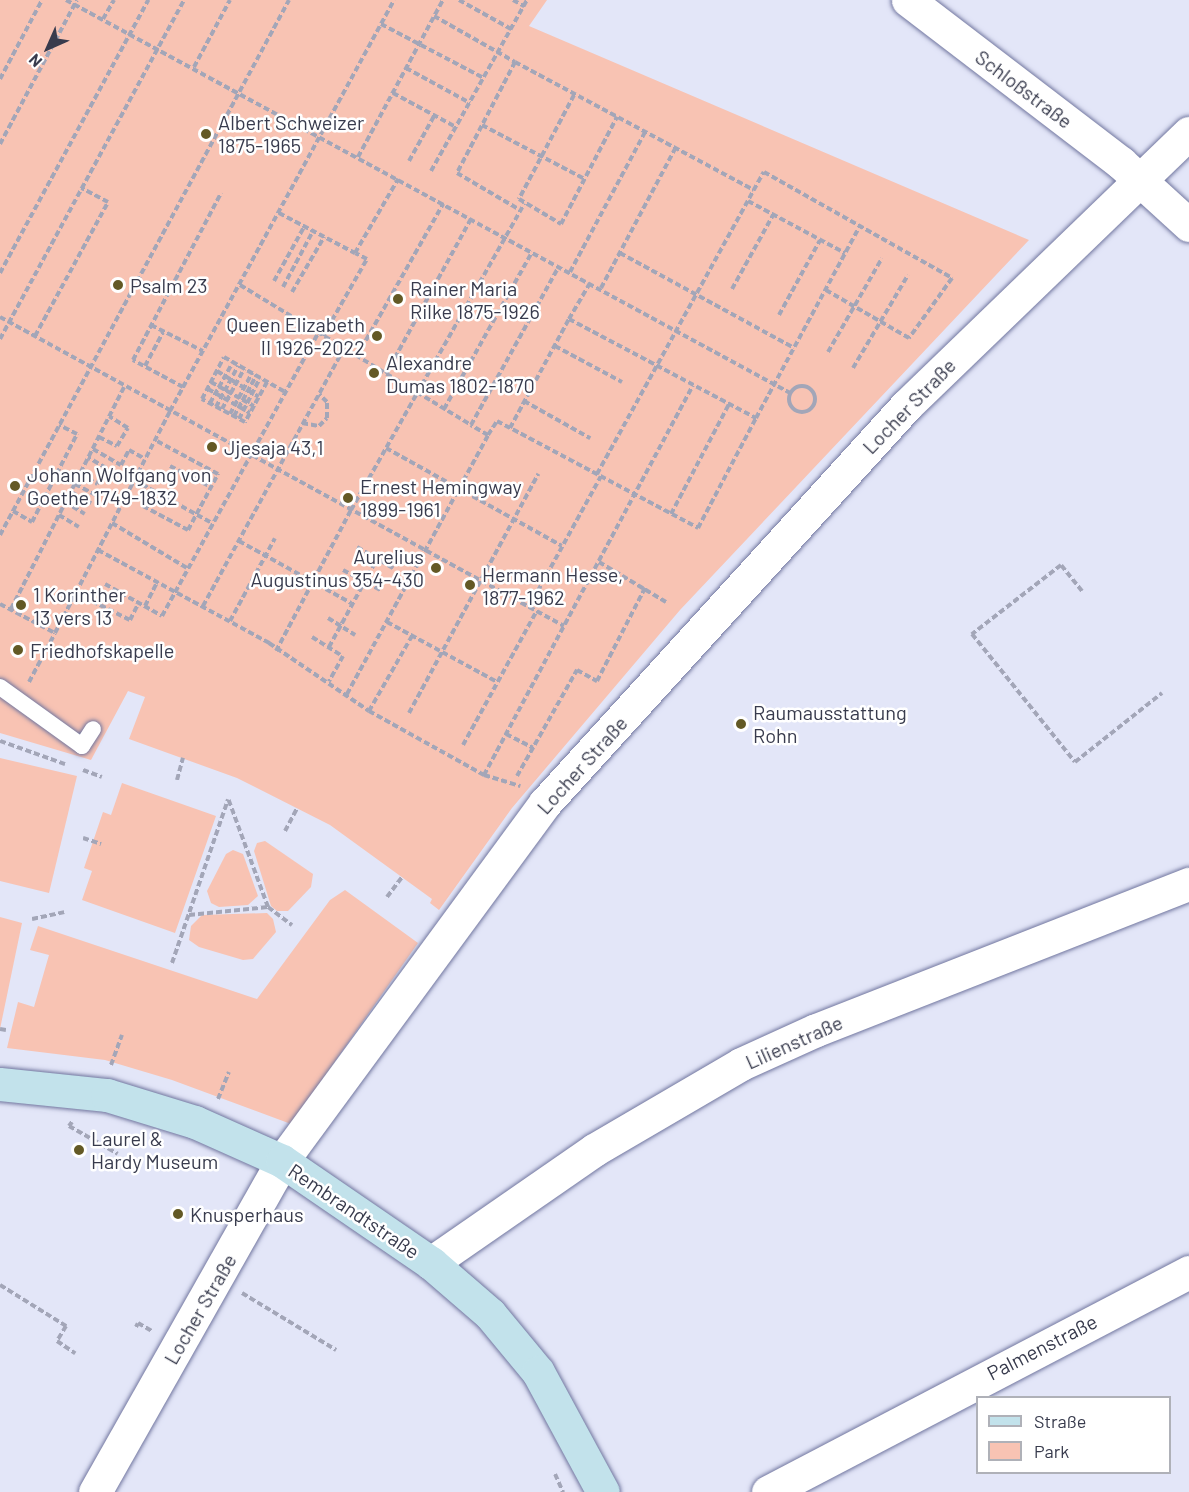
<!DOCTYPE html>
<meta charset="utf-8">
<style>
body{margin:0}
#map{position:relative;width:1189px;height:1492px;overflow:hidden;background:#e3e6f8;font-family:Barlow,sans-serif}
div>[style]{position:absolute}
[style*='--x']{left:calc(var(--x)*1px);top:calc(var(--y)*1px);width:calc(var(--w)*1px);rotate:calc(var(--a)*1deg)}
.green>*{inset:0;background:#f8c3b3}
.path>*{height:4px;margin-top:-2px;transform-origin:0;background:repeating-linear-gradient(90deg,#a3a6b8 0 6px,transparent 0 9px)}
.path>.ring{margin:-2px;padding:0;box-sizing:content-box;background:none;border:4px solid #a3a6b8;border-radius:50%}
.roads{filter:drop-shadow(0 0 2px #71769f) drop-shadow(0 0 2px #71769f)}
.lane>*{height:16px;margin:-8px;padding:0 8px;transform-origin:8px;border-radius:8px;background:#fff}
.street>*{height:33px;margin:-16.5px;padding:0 16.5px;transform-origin:16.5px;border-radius:16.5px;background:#fff}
.secondary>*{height:33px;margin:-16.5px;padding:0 16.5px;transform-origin:16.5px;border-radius:16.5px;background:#c2e2eb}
.dots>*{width:16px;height:16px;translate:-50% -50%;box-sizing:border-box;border:3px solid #fff;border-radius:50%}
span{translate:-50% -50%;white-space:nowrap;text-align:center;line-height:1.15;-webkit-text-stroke:5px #fff;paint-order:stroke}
.street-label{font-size:20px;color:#383b4d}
.poi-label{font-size:20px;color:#383b4d}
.left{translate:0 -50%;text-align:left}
.right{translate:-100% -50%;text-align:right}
.legend{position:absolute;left:976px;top:1396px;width:195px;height:78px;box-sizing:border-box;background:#fff;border:2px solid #afb1b8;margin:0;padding:8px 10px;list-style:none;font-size:18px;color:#383b4d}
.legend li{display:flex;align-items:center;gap:12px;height:30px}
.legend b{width:30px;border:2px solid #afb1b8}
.north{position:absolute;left:18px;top:18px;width:60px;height:60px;-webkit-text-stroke:4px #fff;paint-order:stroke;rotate:225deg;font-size:16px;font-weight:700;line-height:24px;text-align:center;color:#383b4d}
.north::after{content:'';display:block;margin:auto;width:21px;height:27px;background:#383b4d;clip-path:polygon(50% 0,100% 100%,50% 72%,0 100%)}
</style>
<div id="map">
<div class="green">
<i style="clip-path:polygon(0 0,547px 0,529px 26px,1029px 240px,680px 610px,512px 808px,439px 910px,430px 903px,432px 899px,330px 825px,237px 778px,129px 739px,145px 697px,128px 691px,91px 760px,0 733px)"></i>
<i style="clip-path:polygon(0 758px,77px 776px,49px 893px,0 881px)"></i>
<i style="clip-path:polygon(122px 783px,216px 816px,175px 933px,82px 900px,92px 871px,84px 868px,103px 812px,111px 815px)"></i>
<i style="clip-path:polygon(265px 841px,313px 874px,311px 887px,288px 911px,277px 911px,271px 906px,254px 851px,257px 843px)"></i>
<i style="clip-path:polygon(233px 850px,243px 854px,258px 896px,248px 905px,219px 907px,211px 903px,207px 891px,226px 854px)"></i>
<i style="clip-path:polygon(345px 890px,418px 943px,291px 1124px,172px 1080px,105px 1060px,7px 1048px,18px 1002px,34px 1007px,49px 955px,30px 950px,38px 926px,257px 999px,330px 900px)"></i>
<i style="clip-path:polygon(267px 913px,273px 919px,276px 932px,253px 959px,243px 960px,199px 947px,189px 940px,191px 926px,202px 915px)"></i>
<i style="clip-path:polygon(0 917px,22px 923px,0 1029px)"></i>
</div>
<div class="path">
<i style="--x:66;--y:0;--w:824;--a:28.49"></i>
<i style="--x:459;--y:0;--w:60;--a:29.1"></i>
<i style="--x:513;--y:0;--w:13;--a:29"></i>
<i style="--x:434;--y:16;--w:93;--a:29.6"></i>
<i style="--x:515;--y:62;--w:125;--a:117.6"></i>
<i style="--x:457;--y:173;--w:73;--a:30.4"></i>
<i style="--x:103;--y:19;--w:22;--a:-60"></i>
<i style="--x:381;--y:24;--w:116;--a:27.7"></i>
<i style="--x:515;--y:62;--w:271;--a:28.2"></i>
<i style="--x:194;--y:67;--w:76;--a:-61.8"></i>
<i style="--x:406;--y:68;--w:73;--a:28.7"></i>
<i style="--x:0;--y:79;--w:89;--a:-62"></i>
<i style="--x:393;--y:93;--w:72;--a:28.4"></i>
<i style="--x:574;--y:95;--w:118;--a:117.9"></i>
<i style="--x:519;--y:199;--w:49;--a:30.8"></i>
<i style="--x:561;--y:224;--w:121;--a:-62.4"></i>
<i style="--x:482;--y:125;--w:116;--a:27.7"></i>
<i style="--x:0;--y:144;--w:163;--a:-61.9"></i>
<i style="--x:358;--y:157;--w:179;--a:-61.6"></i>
<i style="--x:409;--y:161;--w:51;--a:-60.9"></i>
<i style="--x:431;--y:171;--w:196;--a:-60.7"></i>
<i style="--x:748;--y:201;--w:110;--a:28.2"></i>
<i style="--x:279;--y:213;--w:86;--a:27.8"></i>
<i style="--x:620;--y:253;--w:198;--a:28.6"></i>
<i style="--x:570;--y:272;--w:159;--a:-61.8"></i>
<i style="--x:0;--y:273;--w:311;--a:-61.5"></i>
<i style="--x:274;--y:281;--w:62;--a:-60.9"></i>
<i style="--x:590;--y:283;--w:42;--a:120.3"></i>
<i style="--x:569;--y:319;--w:212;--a:27.9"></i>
<i style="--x:756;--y:418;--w:218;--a:-61.6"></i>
<i style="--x:240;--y:285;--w:270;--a:31.2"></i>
<i style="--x:283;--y:287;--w:64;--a:-61.8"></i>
<i style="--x:601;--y:288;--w:157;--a:-62"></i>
<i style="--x:732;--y:289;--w:85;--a:-61"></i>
<i style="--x:292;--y:292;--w:64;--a:-59.8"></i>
<i style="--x:779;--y:315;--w:85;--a:-61.3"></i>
<i style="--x:0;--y:317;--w:643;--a:28.72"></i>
<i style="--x:151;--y:325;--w:58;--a:26.6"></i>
<i style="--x:35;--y:336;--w:153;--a:-61.4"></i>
<i style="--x:108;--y:202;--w:30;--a:-152"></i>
<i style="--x:323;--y:336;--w:89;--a:-60.3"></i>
<i style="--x:367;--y:259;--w:13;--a:-153"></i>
<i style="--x:355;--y:253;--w:86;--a:-59.8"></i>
<i style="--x:0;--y:339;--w:386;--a:-61.5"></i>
<i style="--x:555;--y:346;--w:76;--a:28.2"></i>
<i style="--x:828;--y:352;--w:108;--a:-60.1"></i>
<i style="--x:357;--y:356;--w:175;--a:-60.5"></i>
<i style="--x:145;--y:366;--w:38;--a:-62"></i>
<i style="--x:853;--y:368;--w:108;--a:-59.4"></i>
<i style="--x:217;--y:371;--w:49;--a:31.8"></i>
<i style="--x:386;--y:374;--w:177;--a:-61.3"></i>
<i style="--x:211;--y:382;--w:49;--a:29.2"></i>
<i style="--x:267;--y:382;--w:46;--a:118.8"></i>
<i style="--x:245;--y:422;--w:49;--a:-151.9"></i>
<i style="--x:202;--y:399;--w:47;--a:-62.4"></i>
<i style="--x:224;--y:357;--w:70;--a:29.8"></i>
<i class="ring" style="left:789px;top:386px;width:22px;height:22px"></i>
<i style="--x:183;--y:387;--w:57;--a:-151.6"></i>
<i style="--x:133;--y:360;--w:189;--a:-62.2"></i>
<i style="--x:208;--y:389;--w:48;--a:29.7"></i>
<i style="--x:524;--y:401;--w:76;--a:29.3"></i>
<i style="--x:210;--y:403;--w:47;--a:-60.7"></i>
<i style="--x:216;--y:407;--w:47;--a:-61.8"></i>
<i style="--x:222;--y:409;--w:46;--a:-61.2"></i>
<i style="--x:444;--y:409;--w:180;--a:-60.7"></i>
<i style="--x:230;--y:414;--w:47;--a:-61.8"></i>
<i style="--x:234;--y:416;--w:46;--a:-61.2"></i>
<i style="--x:239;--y:419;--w:46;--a:-62.9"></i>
<i style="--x:302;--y:423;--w:17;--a:10"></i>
<i style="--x:319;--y:426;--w:11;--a:-45"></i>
<i style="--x:327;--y:418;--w:16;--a:-90"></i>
<i style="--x:327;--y:402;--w:11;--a:-135"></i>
<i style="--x:510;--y:428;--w:124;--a:-61.6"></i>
<i style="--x:488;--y:435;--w:17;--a:-57"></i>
<i style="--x:497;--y:421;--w:228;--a:28"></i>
<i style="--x:698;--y:528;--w:124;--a:-62.2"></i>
<i style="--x:99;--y:437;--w:20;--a:27"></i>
<i style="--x:117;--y:446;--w:21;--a:-59"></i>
<i style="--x:128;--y:428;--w:22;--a:-148"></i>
<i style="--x:386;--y:448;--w:201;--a:29.1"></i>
<i style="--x:93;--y:449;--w:32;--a:30"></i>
<i style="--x:121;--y:465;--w:17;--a:-62"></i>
<i style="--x:129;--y:450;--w:18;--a:29"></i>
<i style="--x:170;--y:466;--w:46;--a:27.1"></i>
<i style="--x:80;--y:474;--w:20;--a:30"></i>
<i style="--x:97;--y:484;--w:18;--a:-61"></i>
<i style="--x:106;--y:468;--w:21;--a:-149"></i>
<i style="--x:597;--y:474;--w:345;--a:-61.1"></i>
<i style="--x:764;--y:172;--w:216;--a:29.4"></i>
<i style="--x:952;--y:278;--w:74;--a:125.6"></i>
<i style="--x:909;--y:338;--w:96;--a:-150"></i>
<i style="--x:134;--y:480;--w:89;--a:28.9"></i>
<i style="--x:75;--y:484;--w:24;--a:28"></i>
<i style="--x:151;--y:490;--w:18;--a:117"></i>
<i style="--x:143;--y:506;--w:51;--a:28.1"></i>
<i style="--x:188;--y:530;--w:64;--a:-61.8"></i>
<i style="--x:218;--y:474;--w:72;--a:-151.6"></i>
<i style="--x:71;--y:492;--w:23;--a:29"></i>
<i style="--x:65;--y:502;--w:23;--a:31"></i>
<i style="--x:13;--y:511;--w:22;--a:30"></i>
<i style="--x:32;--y:522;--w:99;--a:-62.9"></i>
<i style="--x:77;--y:434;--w:20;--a:-153"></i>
<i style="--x:671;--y:514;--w:124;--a:-62.2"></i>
<i style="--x:59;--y:515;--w:23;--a:31"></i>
<i style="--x:112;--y:523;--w:87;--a:31"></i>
<i style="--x:0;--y:535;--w:608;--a:-61.62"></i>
<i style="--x:239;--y:541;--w:128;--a:29"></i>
<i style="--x:357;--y:547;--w:42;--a:30.3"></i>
<i style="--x:98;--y:550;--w:195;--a:28.5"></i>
<i style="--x:269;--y:643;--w:121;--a:34.2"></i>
<i style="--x:369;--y:711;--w:132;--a:29.1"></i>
<i style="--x:484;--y:775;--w:38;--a:17"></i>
<i style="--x:599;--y:562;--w:78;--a:30.8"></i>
<i style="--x:343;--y:570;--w:44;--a:28.3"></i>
<i style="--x:105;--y:584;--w:65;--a:29.3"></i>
<i style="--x:162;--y:616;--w:323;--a:-61.1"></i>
<i style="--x:1082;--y:591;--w:33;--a:-129"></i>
<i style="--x:1061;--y:565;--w:113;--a:142.2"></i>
<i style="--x:972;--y:634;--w:164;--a:51.2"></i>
<i style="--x:1075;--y:762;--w:111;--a:-38.4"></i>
<i style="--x:76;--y:593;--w:60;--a:26.6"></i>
<i style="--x:130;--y:620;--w:20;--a:-63"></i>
<i style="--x:0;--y:604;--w:62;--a:27.8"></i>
<i style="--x:55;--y:633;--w:250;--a:-62.6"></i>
<i style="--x:170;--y:411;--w:468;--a:-61.4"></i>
<i style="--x:145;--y:606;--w:28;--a:-63"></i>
<i style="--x:203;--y:606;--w:294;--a:-61.3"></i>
<i style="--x:529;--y:607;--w:149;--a:-61.2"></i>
<i style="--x:11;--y:609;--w:249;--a:-63"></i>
<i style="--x:328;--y:618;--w:32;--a:32"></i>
<i style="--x:230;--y:621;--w:94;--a:-61.5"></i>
<i style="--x:387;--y:622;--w:125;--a:28.6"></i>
<i style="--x:312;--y:637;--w:36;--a:32"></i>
<i style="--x:343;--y:656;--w:29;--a:119"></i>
<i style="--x:329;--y:647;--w:100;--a:-61.4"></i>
<i style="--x:276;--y:651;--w:160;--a:-62"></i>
<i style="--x:351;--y:510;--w:352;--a:-60.5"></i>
<i style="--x:29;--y:682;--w:55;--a:-62"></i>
<i style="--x:347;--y:694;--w:295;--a:-61.4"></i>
<i style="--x:488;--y:435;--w:20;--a:-150"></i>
<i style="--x:471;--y:425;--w:182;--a:-61"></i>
<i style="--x:369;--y:711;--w:86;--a:-60.2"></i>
<i style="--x:409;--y:713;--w:272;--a:-61.6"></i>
<i style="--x:506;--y:734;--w:30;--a:27"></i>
<i style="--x:0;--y:741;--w:69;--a:19.5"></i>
<i style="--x:463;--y:745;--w:152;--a:-61.2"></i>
<i style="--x:83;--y:770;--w:20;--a:20"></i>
<i style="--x:484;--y:775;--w:442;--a:-61.8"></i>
<i style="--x:517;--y:776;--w:122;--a:-60.5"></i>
<i style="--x:577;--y:670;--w:23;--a:29"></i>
<i style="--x:597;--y:681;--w:105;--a:-62.7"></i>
<i style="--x:177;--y:780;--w:23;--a:-75"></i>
<i style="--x:285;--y:831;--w:26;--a:-62"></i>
<i style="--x:83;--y:838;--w:19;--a:18"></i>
<i style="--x:387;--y:897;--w:26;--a:-53"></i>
<i style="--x:268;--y:907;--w:30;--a:37"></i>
<i style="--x:189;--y:915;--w:79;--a:-5.8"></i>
<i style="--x:268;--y:907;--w:116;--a:-110.2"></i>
<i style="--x:32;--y:919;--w:33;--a:-12"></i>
<i style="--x:172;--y:963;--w:173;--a:-71.1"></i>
<i style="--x:0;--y:1029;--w:6;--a:9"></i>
<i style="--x:111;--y:1065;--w:32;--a:-70"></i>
<i style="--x:218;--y:1099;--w:29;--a:-68"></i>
<i style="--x:72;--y:1122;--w:5;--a:127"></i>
<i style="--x:69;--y:1126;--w:56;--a:29.7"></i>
<i style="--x:0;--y:1285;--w:78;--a:31.8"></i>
<i style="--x:66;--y:1326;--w:17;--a:121"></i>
<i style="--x:57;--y:1341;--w:22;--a:34"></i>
<i style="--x:242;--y:1293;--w:110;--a:31.2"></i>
<i style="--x:136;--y:1327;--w:4;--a:-63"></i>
<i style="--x:138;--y:1323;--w:16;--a:30"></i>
<i style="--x:555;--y:1474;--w:20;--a:66"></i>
</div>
<div class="roads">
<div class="lane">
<i style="--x:0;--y:687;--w:101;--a:35.7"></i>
<i style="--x:82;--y:746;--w:20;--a:-57"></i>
</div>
<div class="street">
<i style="--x:908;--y:0;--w:268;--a:37.4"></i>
<i style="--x:1121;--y:163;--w:92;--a:42.4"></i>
<i style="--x:431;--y:1263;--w:198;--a:-34.7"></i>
<i style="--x:594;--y:1150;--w:170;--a:-30.3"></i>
<i style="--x:741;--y:1064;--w:82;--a:-24.4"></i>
<i style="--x:816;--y:1030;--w:401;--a:-21.4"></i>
<i style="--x:95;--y:1492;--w:380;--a:-60.5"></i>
<i style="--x:282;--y:1161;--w:444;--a:-53.7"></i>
<i style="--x:545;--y:803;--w:537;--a:-47.72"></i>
<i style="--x:906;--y:406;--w:393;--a:-44"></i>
<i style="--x:768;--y:1492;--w:475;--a:-27.6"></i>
</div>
<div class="secondary">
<i style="--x:0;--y:1084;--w:108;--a:5.9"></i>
<i style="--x:107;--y:1095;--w:92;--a:17.1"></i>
<i style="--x:195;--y:1122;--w:95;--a:24.1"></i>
<i style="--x:282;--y:1161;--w:181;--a:34.4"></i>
<i style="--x:431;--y:1263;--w:78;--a:40.8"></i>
<i style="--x:490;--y:1314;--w:75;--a:50.4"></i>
<i style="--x:538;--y:1372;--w:136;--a:61.6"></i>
</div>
</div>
<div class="dots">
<i style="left:206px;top:134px;background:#635925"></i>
<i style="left:118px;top:285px;background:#635925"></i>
<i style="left:398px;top:299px;background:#635925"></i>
<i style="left:377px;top:336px;background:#635925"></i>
<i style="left:374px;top:373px;background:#635925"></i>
<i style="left:212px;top:447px;background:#635925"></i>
<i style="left:15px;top:486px;background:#635925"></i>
<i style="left:348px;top:498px;background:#635925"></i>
<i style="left:436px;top:568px;background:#635925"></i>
<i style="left:470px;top:585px;background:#635925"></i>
<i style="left:21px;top:605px;background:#635925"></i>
<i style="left:18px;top:650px;background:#635925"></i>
<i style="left:741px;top:724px;background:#635925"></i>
<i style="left:79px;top:1150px;background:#635925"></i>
<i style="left:178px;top:1214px;background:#635925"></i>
</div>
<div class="street-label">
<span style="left:1024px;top:89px;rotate:37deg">Schloßstraße</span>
<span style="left:909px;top:406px;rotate:-46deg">Locher Straße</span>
<span style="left:582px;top:765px;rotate:-48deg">Locher Straße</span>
<span style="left:794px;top:1042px;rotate:-24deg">Lilienstraße</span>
<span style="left:354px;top:1211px;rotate:34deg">Rembrandtstraße</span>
<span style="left:200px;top:1309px;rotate:-60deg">Locher Straße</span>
<span style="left:1042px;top:1347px;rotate:-27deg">Palmenstraße</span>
</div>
<div class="poi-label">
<span class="left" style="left:218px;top:134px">Albert Schweizer<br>1875-1965</span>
<span class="left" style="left:130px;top:285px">Psalm 23</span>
<span class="left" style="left:410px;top:300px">Rainer Maria<br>Rilke 1875-1926</span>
<span class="right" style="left:365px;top:336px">Queen Elizabeth<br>II 1926-2022</span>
<span class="left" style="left:386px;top:374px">Alexandre<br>Dumas 1802-1870</span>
<span class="left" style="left:224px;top:447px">Jjesaja 43,1</span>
<span class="left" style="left:27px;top:486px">Johann Wolfgang von<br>Goethe 1749-1832</span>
<span class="left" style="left:360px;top:498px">Ernest Hemingway<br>1899-1961</span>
<span class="right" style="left:424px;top:568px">Aurelius<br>Augustinus 354-430</span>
<span class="left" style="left:482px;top:586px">Hermann Hesse,<br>1877-1962</span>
<span class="left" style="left:33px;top:606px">1 Korinther<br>13 vers 13</span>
<span class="left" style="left:30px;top:650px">Friedhofskapelle</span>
<span class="left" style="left:753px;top:724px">Raumausstattung<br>Rohn</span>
<span class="left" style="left:91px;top:1150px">Laurel &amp;<br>Hardy Museum</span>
<span class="left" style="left:190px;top:1214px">Knusperhaus</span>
</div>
<ul class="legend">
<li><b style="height:8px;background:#c2e2eb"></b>Straße</li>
<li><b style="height:16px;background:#f8c3b3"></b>Park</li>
</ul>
<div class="north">N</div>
</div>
